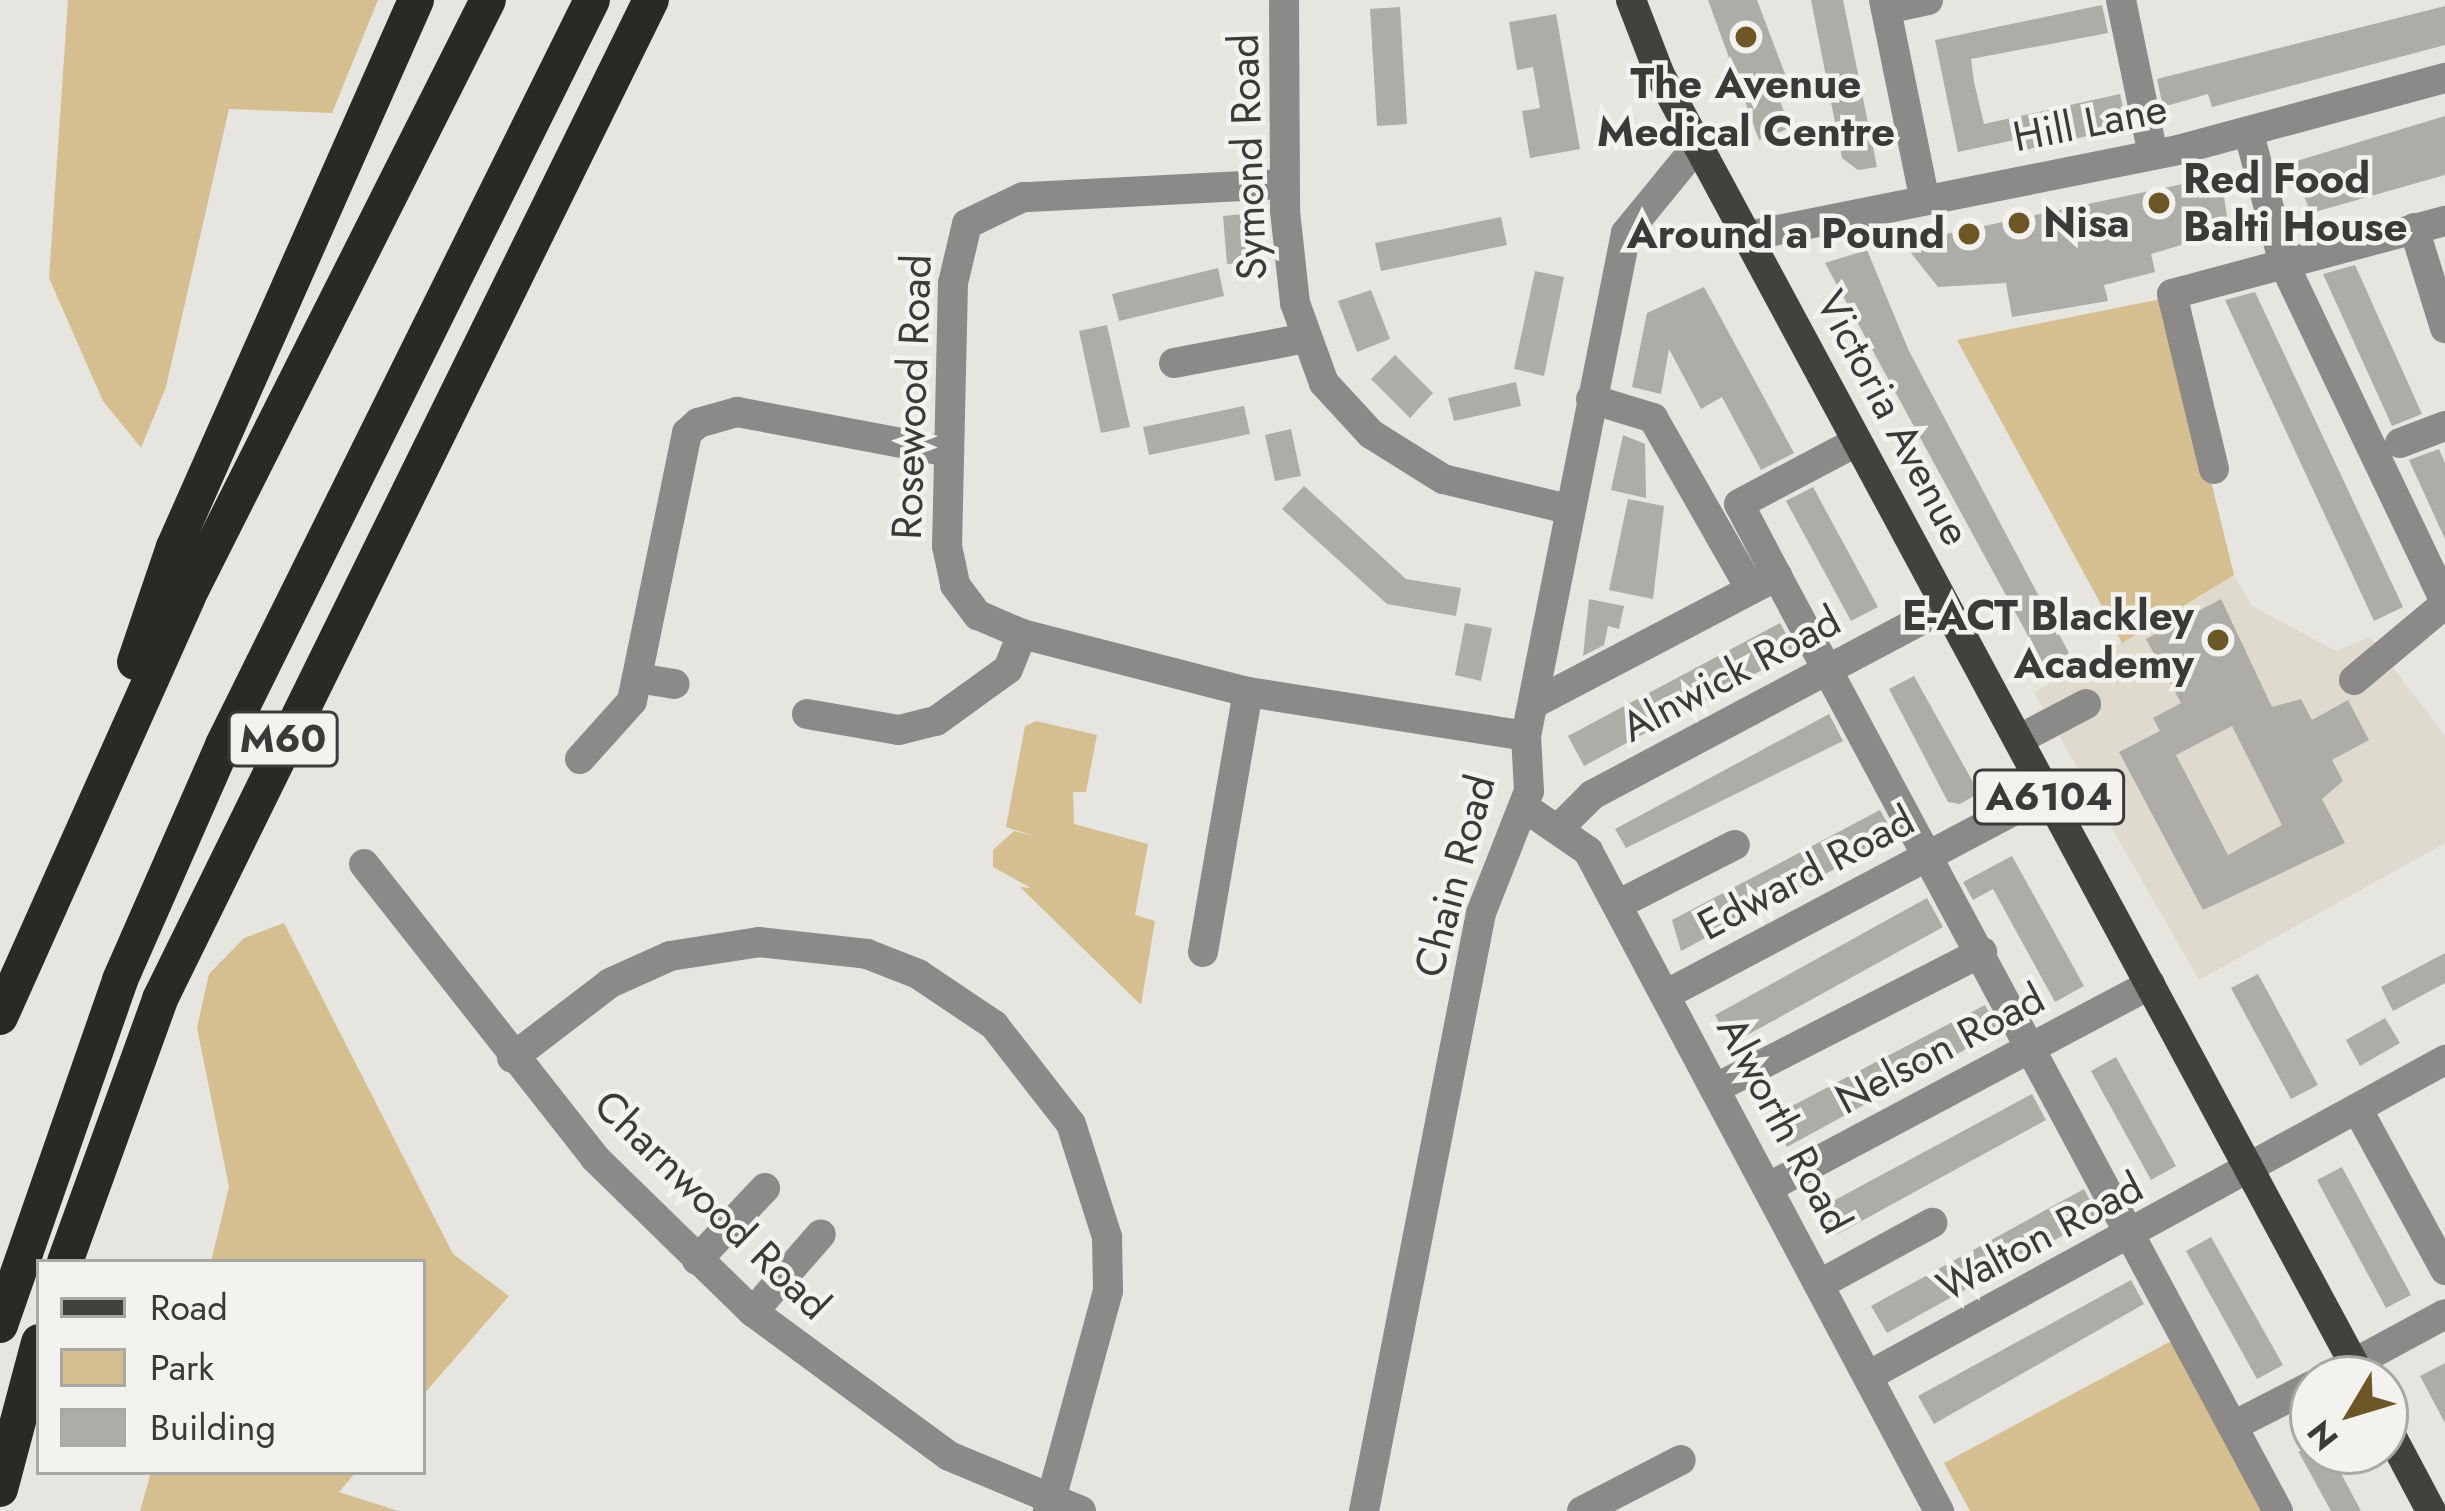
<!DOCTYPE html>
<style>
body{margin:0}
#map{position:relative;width:2445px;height:1511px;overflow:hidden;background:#e7e5e0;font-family:Jost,sans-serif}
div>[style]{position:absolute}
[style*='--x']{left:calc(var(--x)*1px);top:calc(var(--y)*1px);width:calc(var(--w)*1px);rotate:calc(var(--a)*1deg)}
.built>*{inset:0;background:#dfdace}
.green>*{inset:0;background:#d5bf91}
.building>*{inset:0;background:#aeaca7}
.minor>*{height:30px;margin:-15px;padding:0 15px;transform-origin:15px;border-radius:15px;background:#8b8a88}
.major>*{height:30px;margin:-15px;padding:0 15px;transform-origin:15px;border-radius:15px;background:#43413e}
.highway>*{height:36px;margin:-18px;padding:0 18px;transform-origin:18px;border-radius:18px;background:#2a2925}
.dots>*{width:33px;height:33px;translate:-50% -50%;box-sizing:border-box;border:6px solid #f4f2ee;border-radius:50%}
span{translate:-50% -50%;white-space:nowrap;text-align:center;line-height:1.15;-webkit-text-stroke:9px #f4f2ee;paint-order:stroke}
.shield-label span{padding:3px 9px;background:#f4f2ee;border:3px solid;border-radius:9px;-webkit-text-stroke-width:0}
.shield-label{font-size:39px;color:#3b3a38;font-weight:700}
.poi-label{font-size:42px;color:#3b3a38;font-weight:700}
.left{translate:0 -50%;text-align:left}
.right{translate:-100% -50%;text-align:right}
.street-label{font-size:42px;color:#3b3a38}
.legend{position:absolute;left:36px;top:1259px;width:390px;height:216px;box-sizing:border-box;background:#f4f2ee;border:3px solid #aaa8a5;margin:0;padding:15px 21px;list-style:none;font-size:36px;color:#3b3a38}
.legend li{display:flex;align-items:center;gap:24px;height:60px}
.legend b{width:60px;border:3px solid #aaa8a5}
.north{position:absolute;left:2289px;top:1355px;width:120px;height:120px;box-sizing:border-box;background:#f4f2ee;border:3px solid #aaa8a5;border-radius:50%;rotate:232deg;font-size:33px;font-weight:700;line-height:48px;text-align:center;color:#3b3a38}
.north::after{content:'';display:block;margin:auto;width:42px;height:54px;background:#6d5727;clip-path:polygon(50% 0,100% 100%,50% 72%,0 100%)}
</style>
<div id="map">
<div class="built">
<i style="clip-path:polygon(2166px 298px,2234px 575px,2252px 606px,2336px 651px,2370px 637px,2445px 736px,2445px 843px,2199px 980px,2034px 692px,2122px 642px,1957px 340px)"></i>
</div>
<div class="green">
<i style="clip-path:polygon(68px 0,378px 0,332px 113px,229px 109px,166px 387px,141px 448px,103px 401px,49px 278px)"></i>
<i style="clip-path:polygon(2166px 298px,2234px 575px,2122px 643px,1957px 340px)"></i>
<i style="clip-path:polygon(1036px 721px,1097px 735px,1086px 792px,1073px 792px,1074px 824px,1148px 844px,1135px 915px,1155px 921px,1141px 1005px,1020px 887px,1031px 888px,993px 867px,993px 850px,1014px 831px,1038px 837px,1006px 827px,1025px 726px)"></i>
<i style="clip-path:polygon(284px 923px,453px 1254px,509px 1296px,423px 1395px,423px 1262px,211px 1262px,229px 1187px,197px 1028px,209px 974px,244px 938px)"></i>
<i style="clip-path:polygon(2177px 1338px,2268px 1511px,1970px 1511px,1944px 1463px)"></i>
<i style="clip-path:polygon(151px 1472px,356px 1472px,339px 1492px,398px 1511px,140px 1511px)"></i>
</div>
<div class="building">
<i style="clip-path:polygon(1708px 0,1757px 0,1785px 74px,1772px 79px,1790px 128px,1759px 140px)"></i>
<i style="clip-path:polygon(1811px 0,1843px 0,1877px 167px,1858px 170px,1842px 158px)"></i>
<i style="clip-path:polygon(2102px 5px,2108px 33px,1971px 59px,1974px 82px,1984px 124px,2120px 94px,2127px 127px,2021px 151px,2019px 139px,1958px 152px,1935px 40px)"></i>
<i style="clip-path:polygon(2445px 6px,2445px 45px,2212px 107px,2208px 94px,2163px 107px,2157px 79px)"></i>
<i style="clip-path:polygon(1400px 7px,1407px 124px,1377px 126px,1370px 9px)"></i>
<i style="clip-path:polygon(1556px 14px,1580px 149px,1530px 158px,1522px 111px,1540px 108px,1533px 67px,1517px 70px,1509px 22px)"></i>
<i style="clip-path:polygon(2445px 116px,2445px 175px,2311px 213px,2290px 163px)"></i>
<i style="clip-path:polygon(2221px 176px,2229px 231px,2151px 254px,2155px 272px,2104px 285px,2108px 301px,2012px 317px,2006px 283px,1938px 287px,1903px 243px)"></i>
<i style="clip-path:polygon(1253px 213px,1256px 262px,1227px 264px,1223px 216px)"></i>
<i style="clip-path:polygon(1501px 217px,1507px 245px,1381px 271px,1375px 243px)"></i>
<i style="clip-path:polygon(1867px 250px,1909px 351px,2069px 653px,2045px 667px,1825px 263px)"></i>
<i style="clip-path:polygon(2355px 265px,2422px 414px,2392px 426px,2323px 274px)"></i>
<i style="clip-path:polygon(1218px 268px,1224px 296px,1119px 321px,1112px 294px)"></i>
<i style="clip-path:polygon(1535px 271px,1564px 277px,1544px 376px,1514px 369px)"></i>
<i style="clip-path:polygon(1704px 287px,1794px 453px,1761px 470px,1722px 397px,1701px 409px,1669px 349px,1661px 394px,1632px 387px,1647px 313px)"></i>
<i style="clip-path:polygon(1371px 290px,1390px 339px,1357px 352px,1338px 301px)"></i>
<i style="clip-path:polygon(2255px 292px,2403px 607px,2374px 621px,2225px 300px)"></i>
<i style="clip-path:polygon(1107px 325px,1130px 427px,1101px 433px,1079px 331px)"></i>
<i style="clip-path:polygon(1395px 355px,1433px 393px,1410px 418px,1371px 379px)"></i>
<i style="clip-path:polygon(1516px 382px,1521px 406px,1454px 421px,1448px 398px)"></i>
<i style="clip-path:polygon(1244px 406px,1250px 434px,1149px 455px,1143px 427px)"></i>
<i style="clip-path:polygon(1291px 429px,1301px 476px,1275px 481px,1265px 435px)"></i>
<i style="clip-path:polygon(1623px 435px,1645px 444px,1646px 498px,1611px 490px)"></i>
<i style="clip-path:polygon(2439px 449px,2445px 463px,2445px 539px,2409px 460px)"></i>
<i style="clip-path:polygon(1304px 486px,1406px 579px,1461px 588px,1456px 616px,1387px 604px,1282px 509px)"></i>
<i style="clip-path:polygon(1813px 487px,1878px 607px,1851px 621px,1786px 501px)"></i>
<i style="clip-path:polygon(1628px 499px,1664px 506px,1653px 599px,1609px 590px)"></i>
<i style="clip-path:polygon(1589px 599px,1624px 606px,1619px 629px,1608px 626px,1604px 645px,1583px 656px)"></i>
<i style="clip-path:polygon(evenodd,2221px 599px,2272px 707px,2301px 699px,2312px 720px,2348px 700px,2369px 740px,2332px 760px,2343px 781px,2322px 799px,2345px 843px,2203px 910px,2119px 752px,2160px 731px,2153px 718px,2181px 703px,2146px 639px,2221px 599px,2232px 726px,2282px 825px,2228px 855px,2176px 755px,2232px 726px)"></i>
<i style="clip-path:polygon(1465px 623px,1492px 628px,1481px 681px,1455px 675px)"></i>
<i style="clip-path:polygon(1780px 623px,1796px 652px,1584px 766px,1568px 736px)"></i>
<i style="clip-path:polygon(1914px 676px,1979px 793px,1960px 804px,1948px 802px,1889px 689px)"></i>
<i style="clip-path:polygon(1829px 714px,1843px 741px,1626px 848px,1615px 829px)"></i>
<i style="clip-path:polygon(1880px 810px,1895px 837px,1681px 951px,1672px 920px)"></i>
<i style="clip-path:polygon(2012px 856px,2084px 986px,2055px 1002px,1993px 889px,1973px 900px,1963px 882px)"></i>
<i style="clip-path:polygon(1927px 898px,1943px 927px,1731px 1044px,1715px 1015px)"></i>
<i style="clip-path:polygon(2445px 953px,2445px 983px,2393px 1011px,2381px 987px)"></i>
<i style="clip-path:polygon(2258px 974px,2318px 1085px,2291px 1099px,2231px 988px)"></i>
<i style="clip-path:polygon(1985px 1005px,1999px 1031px,1787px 1147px,1771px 1117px)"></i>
<i style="clip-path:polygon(2385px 1018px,2400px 1043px,2360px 1066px,2346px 1040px)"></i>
<i style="clip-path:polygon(2116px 1057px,2176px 1166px,2151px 1180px,2091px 1071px)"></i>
<i style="clip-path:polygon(2032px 1094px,2046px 1120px,1836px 1235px,1820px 1208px)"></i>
<i style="clip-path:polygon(2342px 1167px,2411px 1295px,2386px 1308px,2317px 1180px)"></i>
<i style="clip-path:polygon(2084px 1189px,2098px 1216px,1887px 1333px,1871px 1306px)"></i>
<i style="clip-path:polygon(2211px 1237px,2283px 1365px,2257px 1379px,2186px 1251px)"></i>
<i style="clip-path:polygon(2131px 1280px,2144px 1304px,1934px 1424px,1918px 1396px)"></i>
<i style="clip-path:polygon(2445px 1363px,2445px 1423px,2420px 1376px)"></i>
<i style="clip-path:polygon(2298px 1451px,2329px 1451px,2361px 1511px,2331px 1511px)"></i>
</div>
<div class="minor">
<i style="--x:1284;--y:0;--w:211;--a:89.7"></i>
<i style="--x:1285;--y:211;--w:93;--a:83.8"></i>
<i style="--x:1295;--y:303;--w:85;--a:70.1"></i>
<i style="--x:1324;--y:383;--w:69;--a:47.3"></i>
<i style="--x:1371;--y:434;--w:85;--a:32"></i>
<i style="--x:1443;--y:479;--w:129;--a:13.5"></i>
<i style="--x:1884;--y:0;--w:200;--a:78.5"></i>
<i style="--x:2121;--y:0;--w:158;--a:78.3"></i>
<i style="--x:1886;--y:9;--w:43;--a:-12.1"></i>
<i style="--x:2249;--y:134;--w:135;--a:74.9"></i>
<i style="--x:2284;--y:264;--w:374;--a:64.5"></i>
<i style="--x:1283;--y:184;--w:260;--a:177.1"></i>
<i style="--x:1023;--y:197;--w:62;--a:154.3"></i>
<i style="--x:967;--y:224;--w:61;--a:103.3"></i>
<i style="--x:953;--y:283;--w:263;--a:91.3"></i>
<i style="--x:947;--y:546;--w:40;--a:78"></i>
<i style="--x:955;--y:585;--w:38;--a:53"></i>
<i style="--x:978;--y:615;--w:48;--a:23.4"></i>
<i style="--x:1022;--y:634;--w:233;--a:14.4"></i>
<i style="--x:1248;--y:692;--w:281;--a:9"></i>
<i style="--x:2414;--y:228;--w:105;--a:72.8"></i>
<i style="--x:1748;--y:236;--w:439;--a:-11.3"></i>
<i style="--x:2178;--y:150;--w:277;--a:-15.1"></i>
<i style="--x:1174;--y:363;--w:134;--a:-10.7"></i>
<i style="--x:1591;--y:399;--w:65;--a:17"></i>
<i style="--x:1653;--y:418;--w:185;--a:60.3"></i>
<i style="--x:2400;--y:443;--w:48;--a:-20.7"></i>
<i style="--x:2214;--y:469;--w:180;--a:-103.5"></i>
<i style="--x:2172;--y:294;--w:283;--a:-15"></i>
<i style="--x:1777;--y:576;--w:1061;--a:61.82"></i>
<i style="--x:637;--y:678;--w:38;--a:9"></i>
<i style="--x:2354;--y:680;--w:119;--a:-39.9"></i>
<i style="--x:1533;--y:704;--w:276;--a:-27.7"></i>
<i style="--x:1777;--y:576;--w:81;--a:-117.8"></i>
<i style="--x:1739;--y:504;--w:132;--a:-27.9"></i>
<i style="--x:807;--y:714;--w:93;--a:9.9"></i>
<i style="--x:899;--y:730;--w:38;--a:-14"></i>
<i style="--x:936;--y:721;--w:89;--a:-35.8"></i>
<i style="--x:1008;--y:669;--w:38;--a:-68"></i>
<i style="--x:2018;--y:740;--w:77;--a:-27.9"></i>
<i style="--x:580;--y:759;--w:78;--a:-48.1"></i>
<i style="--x:632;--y:701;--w:274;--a:-78.4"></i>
<i style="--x:687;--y:433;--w:15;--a:-42"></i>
<i style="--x:698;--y:423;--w:41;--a:-15.8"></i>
<i style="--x:737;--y:412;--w:216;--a:10.7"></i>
<i style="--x:1524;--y:807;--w:78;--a:34.5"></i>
<i style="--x:1588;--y:851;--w:748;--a:62"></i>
<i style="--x:1562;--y:825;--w:42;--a:-45"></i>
<i style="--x:1592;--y:795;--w:401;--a:-28"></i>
<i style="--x:364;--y:864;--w:374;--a:51.8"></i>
<i style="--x:595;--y:1158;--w:221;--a:44.3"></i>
<i style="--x:753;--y:1312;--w:243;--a:36.3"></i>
<i style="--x:949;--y:1456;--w:143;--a:22.6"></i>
<i style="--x:1619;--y:904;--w:130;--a:-27"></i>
<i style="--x:1203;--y:952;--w:264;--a:-80.2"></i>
<i style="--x:1667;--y:994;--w:430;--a:-27.9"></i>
<i style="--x:512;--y:1058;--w:123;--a:-37.4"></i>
<i style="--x:610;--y:983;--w:66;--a:-24.2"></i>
<i style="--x:670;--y:956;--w:90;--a:-8.9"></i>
<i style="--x:759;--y:942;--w:109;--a:6.3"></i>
<i style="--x:867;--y:954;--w:55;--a:21.4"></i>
<i style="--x:918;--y:974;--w:92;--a:33.9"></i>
<i style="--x:994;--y:1025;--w:125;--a:52.1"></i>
<i style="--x:1071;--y:1124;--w:119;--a:72.3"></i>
<i style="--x:1107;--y:1237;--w:54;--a:88.9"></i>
<i style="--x:1108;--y:1291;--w:228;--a:105.3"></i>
<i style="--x:1716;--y:1088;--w:299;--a:-27.1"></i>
<i style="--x:2359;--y:1112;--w:180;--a:61.4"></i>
<i style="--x:1769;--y:1187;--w:432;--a:-28"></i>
<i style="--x:697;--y:1260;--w:99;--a:-46.6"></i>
<i style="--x:1820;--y:1284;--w:128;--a:-28.6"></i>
<i style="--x:753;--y:1312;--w:103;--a:-48.9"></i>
<i style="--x:1868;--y:1376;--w:658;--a:-28.71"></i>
<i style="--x:2325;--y:1379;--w:136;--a:-28.4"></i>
<i style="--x:2233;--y:1426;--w:90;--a:-27.1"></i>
<i style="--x:1364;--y:1511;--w:609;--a:-78.93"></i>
<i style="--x:1481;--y:913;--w:131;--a:-68.5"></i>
<i style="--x:1529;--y:791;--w:55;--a:-93.1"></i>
<i style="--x:1526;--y:736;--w:513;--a:-78.76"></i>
<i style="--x:1626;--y:233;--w:114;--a:-50.7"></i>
<i style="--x:1582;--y:1511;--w:111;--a:-27.3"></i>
</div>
<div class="major">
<i style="--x:1631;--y:0;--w:80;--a:68.9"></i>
<i style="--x:1660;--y:75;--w:1481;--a:61.7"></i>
<i style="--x:2385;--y:1424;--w:98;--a:62.1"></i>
</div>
<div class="highway">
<i style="--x:135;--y:662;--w:121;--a:-71.3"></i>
<i style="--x:174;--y:547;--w:598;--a:-66.13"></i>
<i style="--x:0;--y:1017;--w:459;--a:-65.9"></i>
<i style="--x:187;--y:598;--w:669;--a:-63.28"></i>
<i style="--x:65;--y:1262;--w:280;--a:-70.1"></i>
<i style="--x:160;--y:999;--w:1113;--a:-63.83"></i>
<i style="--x:0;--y:1325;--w:365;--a:-70.8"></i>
<i style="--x:120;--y:980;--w:257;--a:-66.3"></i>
<i style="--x:223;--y:745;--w:831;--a:-63.65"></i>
<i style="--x:0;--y:1489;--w:152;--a:-75.1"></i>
</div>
<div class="dots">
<i style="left:1746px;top:37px;background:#6d5727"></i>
<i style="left:2159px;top:203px;background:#6d5727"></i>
<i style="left:2019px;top:223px;background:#6d5727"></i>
<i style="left:1969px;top:234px;background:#6d5727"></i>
<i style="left:2218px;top:640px;background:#6d5727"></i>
</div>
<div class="shield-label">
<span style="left:283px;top:739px">M60</span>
<span style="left:2049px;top:797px">A6104</span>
</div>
<div class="poi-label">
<span style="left:1746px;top:108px">The Avenue<br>Medical Centre</span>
<span class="left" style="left:2183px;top:203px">Red Food<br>Balti House</span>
<span class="left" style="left:2043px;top:223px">Nisa</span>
<span class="right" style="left:1945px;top:234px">Around a Pound</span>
<span class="right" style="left:2194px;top:640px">E-ACT Blackley<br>Academy</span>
</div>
<div class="street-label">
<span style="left:2090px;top:123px;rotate:-11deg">Hill Lane</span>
<span style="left:1248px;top:157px;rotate:-92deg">Symond Road</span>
<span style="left:912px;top:397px;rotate:-88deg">Rosewood Road</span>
<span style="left:1893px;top:418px;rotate:62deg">Victoria Avenue</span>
<span style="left:1731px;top:674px;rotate:-28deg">Alnwick Road</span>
<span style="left:1806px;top:873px;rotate:-28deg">Edward Road</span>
<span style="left:1455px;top:876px;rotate:-75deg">Chain Road</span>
<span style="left:1940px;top:1049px;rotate:-28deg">Nelson Road</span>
<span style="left:1784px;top:1125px;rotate:62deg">Alworth Road</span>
<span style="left:712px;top:1205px;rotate:44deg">Charnwood Road</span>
<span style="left:2040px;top:1237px;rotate:-28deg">Walton Road</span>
</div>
<ul class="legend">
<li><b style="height:15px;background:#43413e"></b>Road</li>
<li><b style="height:33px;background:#d5bf91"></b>Park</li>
<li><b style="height:33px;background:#aeaca7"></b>Building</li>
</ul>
<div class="north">N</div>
</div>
